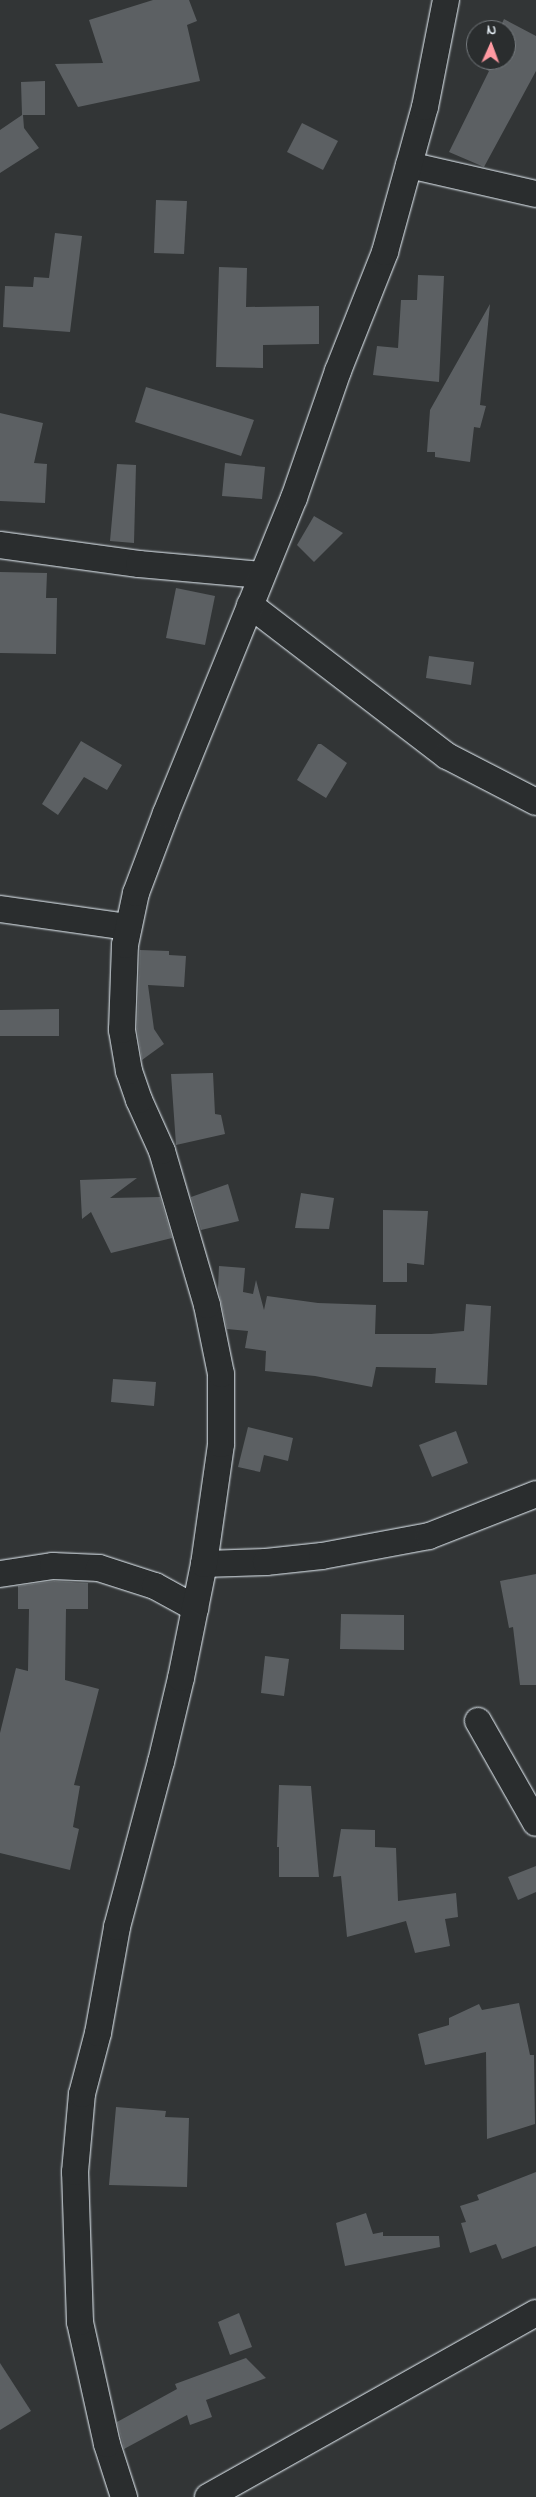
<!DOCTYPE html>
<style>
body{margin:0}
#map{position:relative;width:536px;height:2497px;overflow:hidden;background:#323536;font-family:"Indie Flower",sans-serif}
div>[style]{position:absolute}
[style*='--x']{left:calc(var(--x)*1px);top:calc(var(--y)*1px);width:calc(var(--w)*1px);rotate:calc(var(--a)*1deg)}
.building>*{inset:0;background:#5c6063}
.roads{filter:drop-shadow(0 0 1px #e8f1f8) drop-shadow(0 0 1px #e8f1f8)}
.minor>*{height:26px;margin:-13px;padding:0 13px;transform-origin:13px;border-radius:13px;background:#2a2d2e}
span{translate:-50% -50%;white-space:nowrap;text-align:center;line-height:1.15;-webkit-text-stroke:5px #2a2d2e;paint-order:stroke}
.north{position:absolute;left:466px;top:20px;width:50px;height:50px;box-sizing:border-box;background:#2a2d2e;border:1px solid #767b7f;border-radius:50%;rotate:2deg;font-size:14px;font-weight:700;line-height:20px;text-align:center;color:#e8f1f8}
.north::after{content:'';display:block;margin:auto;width:18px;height:22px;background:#ff9aa2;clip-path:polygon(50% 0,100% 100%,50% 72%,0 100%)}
</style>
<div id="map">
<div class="building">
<i style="clip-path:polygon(153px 0,189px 0,197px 21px,187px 25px,200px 81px,78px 107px,55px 64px,103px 63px,89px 20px)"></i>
<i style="clip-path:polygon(504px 19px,536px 36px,536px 71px,484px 167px,449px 152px,489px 71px,480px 66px,483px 60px,506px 60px,506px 30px,499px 30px)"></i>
<i style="clip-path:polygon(45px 81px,45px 115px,23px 115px,24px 128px,39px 148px,0 173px,0 130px,22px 115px,21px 82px)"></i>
<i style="clip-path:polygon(302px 123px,338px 141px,323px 170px,287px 152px)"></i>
<i style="clip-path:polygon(156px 200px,187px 201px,184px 254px,154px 253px)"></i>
<i style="clip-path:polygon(55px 233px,82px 236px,70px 332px,3px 327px,5px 286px,33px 287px,34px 277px,49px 278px)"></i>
<i style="clip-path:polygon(219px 267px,247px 268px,246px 307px,319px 306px,319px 344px,263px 345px,263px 368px,216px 367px)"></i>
<i style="clip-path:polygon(418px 275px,444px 276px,439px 382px,373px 375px,377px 346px,398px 348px,401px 300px,417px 300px)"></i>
<i style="clip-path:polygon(490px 304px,480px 405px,486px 406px,480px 428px,474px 427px,470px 462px,435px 457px,435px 452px,427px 452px,430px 410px)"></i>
<i style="clip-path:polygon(146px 387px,254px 420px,241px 456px,135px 422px)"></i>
<i style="clip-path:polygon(0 413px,43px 423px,34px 463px,47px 464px,45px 503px,0 501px)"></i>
<i style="clip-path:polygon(225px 463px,265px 467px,262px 499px,222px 496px)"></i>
<i style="clip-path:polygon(117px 464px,136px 465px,134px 543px,110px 541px)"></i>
<i style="clip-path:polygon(314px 516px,343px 533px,314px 562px,297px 545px)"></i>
<i style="clip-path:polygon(0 572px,47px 573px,46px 598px,57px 598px,56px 654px,0 653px)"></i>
<i style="clip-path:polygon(176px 588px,215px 596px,205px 645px,166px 638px)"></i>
<i style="clip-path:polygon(429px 656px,474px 662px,471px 685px,426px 678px)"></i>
<i style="clip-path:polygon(81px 741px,122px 765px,107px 790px,84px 777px,58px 815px,42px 804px)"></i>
<i style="clip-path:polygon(318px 744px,321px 744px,347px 763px,326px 798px,297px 780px)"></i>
<i style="clip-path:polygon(140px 950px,169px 951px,169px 955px,186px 956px,184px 987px,148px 985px,154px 1029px,164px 1044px,142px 1060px,137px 1029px)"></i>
<i style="clip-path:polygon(59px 1009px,59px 1036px,0 1036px,0 1010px)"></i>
<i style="clip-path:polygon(213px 1073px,215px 1114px,221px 1115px,225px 1134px,176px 1145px,171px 1074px)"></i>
<i style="clip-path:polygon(137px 1178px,110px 1198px,160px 1197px,172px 1238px,111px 1253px,91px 1212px,82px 1219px,80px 1180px)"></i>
<i style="clip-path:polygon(228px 1184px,239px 1221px,201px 1230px,191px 1197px)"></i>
<i style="clip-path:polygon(301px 1193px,334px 1198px,329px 1229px,295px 1228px)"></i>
<i style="clip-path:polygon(383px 1210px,428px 1211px,424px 1265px,407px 1263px,407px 1282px,383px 1282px)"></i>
<i style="clip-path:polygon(219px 1266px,245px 1268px,243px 1292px,253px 1294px,256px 1280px,264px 1310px,267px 1296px,318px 1303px,376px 1305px,375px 1334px,431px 1334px,464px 1331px,466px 1304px,491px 1306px,487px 1385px,435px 1383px,436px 1368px,376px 1367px,372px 1387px,315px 1376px,265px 1371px,266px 1351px,245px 1348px,248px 1331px,227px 1329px,218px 1288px)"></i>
<i style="clip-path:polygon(113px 1379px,156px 1382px,154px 1406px,111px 1402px)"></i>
<i style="clip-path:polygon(248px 1427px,293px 1438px,288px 1461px,264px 1455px,260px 1472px,238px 1467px)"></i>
<i style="clip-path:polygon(456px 1431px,468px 1463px,432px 1477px,419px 1445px)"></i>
<i style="clip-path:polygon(536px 1574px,536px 1685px,520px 1685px,513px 1627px,509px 1628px,500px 1581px)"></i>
<i style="clip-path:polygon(54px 1581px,88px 1583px,88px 1609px,66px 1609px,65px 1680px,99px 1689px,74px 1785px,80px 1786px,73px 1827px,79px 1829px,70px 1870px,0 1853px,0 1733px,16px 1668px,28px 1671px,29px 1609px,18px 1609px,18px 1586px)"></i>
<i style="clip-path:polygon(341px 1614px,404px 1615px,404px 1650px,340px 1649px)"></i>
<i style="clip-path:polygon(265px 1656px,289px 1659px,284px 1696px,261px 1693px)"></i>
<i style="clip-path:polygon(279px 1785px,311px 1786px,319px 1877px,279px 1877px,279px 1847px,277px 1847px)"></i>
<i style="clip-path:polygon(341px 1829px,375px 1830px,375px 1847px,396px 1848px,398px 1901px,456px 1893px,458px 1917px,445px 1919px,450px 1946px,415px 1953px,406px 1921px,347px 1937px,341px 1876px,333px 1877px)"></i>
<i style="clip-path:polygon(536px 1866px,536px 1892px,518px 1900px,508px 1877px)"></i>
<i style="clip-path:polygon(519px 2003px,530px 2055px,534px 2055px,535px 2124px,487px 2139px,486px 2052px,425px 2065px,418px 2034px,449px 2025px,449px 2018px,479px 2004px,482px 2010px)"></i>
<i style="clip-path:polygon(116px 2107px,166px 2111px,165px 2117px,189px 2118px,187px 2187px,109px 2185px)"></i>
<i style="clip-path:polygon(536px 2172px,536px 2246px,502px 2259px,496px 2244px,470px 2253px,461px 2223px,466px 2222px,460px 2206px,479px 2200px,477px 2195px)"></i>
<i style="clip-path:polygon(366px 2213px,373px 2234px,383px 2232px,383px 2236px,439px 2236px,440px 2247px,345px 2266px,336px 2223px)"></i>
<i style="clip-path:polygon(239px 2313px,252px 2347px,230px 2355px,218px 2322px)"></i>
<i style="clip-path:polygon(246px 2358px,266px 2378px,206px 2400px,212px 2417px,190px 2425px,187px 2415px,124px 2449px,117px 2422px,177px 2389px,175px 2384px)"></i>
<i style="clip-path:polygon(0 2363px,31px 2411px,0 2430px)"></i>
</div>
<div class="roads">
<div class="minor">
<i style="--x:409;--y:165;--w:130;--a:12.9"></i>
<i style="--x:0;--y:545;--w:140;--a:7.8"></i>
<i style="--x:139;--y:564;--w:123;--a:5.1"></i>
<i style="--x:250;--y:605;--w:248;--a:37.5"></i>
<i style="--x:447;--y:756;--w:100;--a:27.3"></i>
<i style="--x:0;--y:909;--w:129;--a:8"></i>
<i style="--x:204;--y:1564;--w:62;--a:-1.8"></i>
<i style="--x:266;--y:1562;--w:56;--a:-6.1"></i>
<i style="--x:322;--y:1556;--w:109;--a:-10.6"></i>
<i style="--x:429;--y:1536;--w:115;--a:-21.4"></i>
<i style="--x:0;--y:1574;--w:54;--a:-8.6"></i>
<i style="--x:53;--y:1566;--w:46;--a:2.5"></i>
<i style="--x:99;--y:1568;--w:59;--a:17.8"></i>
<i style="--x:155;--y:1586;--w:46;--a:28.8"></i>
<i style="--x:478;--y:1721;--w:117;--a:60.4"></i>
<i style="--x:124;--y:2497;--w:56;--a:-107.8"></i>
<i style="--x:107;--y:2444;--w:125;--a:-102.5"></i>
<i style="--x:80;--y:2322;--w:150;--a:-91.9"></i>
<i style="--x:75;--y:2172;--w:78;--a:-84.9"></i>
<i style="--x:82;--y:2094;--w:63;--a:-75.3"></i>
<i style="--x:98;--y:2033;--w:108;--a:-79.8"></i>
<i style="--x:117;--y:1927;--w:171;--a:-75.1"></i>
<i style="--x:161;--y:1762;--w:86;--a:-76.6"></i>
<i style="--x:181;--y:1678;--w:116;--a:-78.6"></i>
<i style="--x:204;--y:1564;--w:121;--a:-81.9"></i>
<i style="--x:221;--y:1444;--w:70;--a:-90"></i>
<i style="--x:221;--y:1374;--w:70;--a:-101.5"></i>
<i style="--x:207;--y:1305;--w:160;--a:-106.3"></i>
<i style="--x:162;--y:1151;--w:56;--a:-114.3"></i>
<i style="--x:139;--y:1100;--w:31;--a:-109"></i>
<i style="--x:129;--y:1071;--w:42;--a:-99.7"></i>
<i style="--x:122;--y:1030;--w:85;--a:-88"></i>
<i style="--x:125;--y:945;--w:53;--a:-78.1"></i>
<i style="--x:136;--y:893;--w:85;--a:-69.4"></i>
<i style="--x:166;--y:813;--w:340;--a:-67.9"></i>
<i style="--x:294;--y:498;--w:134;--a:-70.9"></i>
<i style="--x:338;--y:371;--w:128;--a:-68.4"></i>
<i style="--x:385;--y:252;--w:150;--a:-74.6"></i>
<i style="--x:425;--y:107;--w:109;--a:-78.9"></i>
<i style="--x:208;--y:2497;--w:376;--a:-29.3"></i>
</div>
</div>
<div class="north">N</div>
</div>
